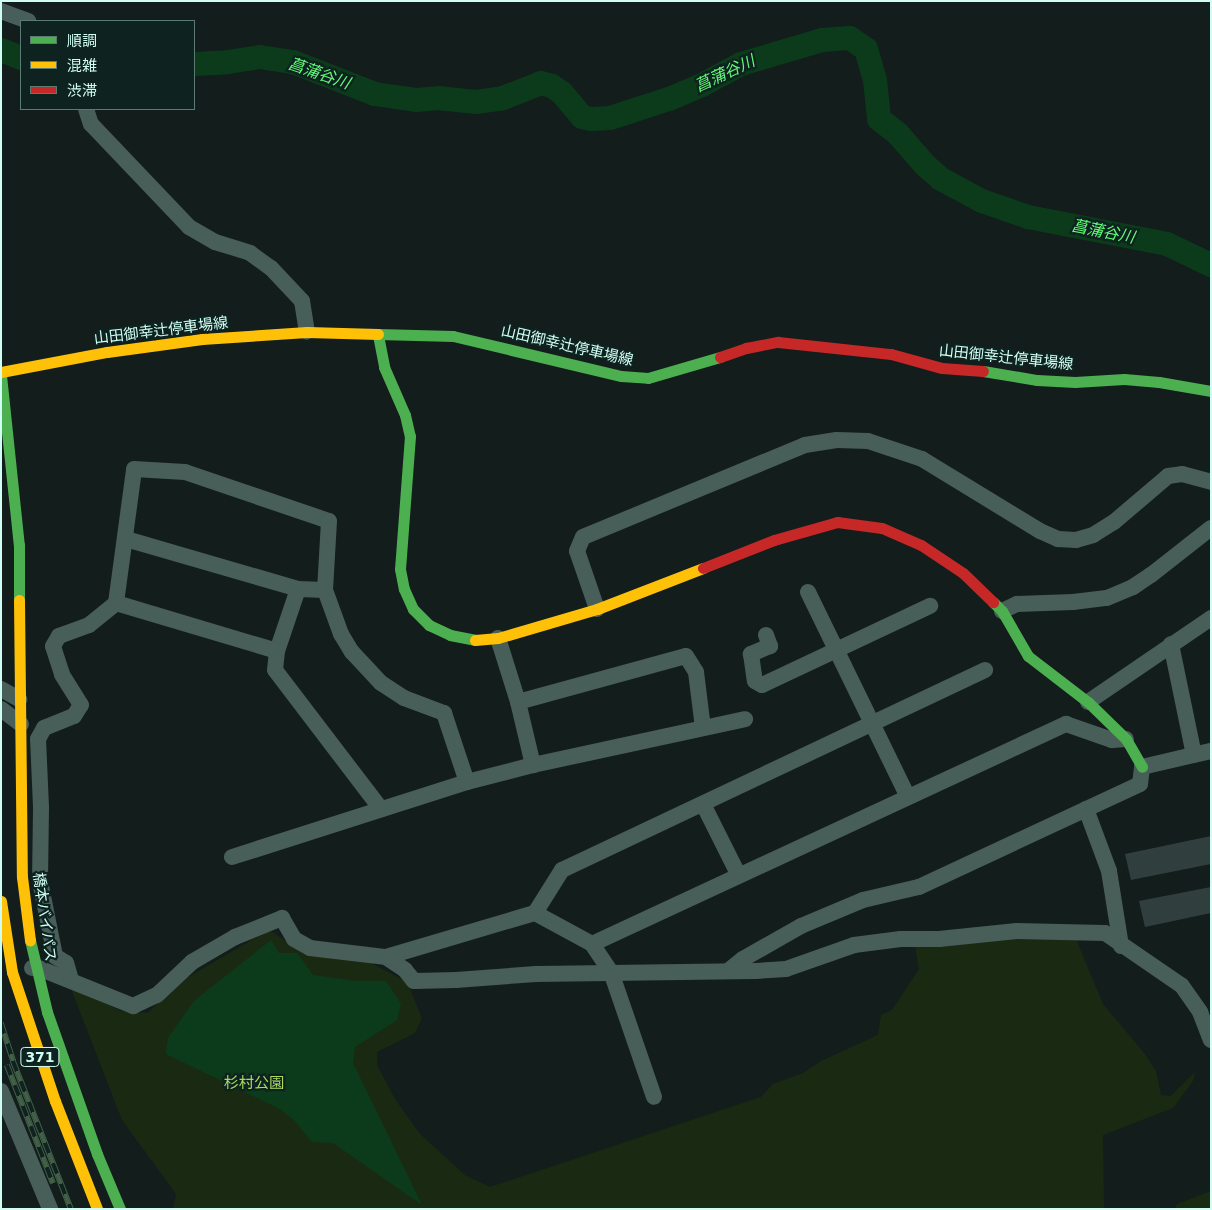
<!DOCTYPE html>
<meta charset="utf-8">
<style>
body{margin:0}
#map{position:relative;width:1212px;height:1210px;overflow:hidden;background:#121d1c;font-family:"DejaVu Sans","Noto Sans JP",sans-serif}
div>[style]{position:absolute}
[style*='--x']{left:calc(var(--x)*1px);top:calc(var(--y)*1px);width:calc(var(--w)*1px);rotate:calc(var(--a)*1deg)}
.green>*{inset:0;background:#1a2a12}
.water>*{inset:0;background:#0c3b1b}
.river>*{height:24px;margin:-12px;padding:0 12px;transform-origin:12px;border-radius:12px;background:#0c3b1b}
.building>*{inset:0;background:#303f3d}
.street>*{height:16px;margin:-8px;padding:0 8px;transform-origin:8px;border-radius:8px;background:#485e58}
.fast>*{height:11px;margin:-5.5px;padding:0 5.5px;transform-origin:5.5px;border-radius:5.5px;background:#4caf50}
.slow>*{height:11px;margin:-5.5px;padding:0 5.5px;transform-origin:5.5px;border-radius:5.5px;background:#ffc107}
.jam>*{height:11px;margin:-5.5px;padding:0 5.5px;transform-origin:5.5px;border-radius:5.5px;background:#c62828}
.rail>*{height:5.5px;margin-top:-2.75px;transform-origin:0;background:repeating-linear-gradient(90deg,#0e221f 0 11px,#425f47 0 22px);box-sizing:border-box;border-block:1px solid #425f47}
span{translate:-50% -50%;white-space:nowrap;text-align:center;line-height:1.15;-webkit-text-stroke:4.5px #0e221f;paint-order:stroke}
.shield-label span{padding:1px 4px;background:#0e221f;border:1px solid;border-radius:4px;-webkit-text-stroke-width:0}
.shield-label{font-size:14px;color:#d1fef4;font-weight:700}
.street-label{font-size:15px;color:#d1fef4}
.park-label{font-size:15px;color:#a7dc5f}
.water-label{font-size:16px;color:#62fb76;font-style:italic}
.frame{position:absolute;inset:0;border:2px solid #d1fef4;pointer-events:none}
.legend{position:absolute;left:20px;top:20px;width:175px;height:90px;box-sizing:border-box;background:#0e221f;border:1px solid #5c7a74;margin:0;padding:6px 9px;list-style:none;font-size:15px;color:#d1fef4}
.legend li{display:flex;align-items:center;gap:10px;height:25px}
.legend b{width:25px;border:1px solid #5c7a74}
</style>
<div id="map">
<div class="green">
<i style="clip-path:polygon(269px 930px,306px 954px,367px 961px,407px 982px,422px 1018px,415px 1033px,377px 1052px,377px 1065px,395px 1099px,420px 1134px,465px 1175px,490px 1187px,761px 1097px,773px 1084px,803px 1073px,821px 1061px,878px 1035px,881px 1015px,892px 1010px,919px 969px,915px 945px,1032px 937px,1076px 939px,1103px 1004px,1145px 1054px,1156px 1071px,1161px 1095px,1171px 1096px,1195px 1072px,1193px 1081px,1173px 1108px,1103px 1135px,1104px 1209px,173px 1209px,176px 1194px,122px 1120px,70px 986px,121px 1011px,148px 1013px,178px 983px)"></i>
<i style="clip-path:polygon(1211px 1191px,1211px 1209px,1175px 1209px,1177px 1204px)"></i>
</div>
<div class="water">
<i style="clip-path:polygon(271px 940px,279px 953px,297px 953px,313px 975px,355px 981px,386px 981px,401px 1004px,397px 1020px,355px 1047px,353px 1063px,422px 1205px,333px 1143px,312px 1142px,294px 1120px,280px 1109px,166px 1054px,168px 1038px,194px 1001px)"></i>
</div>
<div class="river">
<i style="--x:1;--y:50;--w:22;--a:22"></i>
<i style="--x:194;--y:64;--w:34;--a:-3"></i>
<i style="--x:228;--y:62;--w:32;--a:-9"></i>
<i style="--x:260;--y:57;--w:33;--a:9"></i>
<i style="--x:293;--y:62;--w:88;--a:21.3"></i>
<i style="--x:375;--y:94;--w:41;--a:8.3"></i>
<i style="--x:416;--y:100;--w:22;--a:-5"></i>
<i style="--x:438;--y:98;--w:38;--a:6"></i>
<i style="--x:476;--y:102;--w:27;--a:-8"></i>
<i style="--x:503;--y:98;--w:41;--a:-21.5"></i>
<i style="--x:541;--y:83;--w:11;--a:15"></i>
<i style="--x:552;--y:86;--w:12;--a:35"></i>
<i style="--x:562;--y:93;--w:31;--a:50"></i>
<i style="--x:582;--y:117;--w:9;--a:13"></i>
<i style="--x:591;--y:119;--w:19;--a:-3"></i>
<i style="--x:610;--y:118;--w:62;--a:-17.9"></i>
<i style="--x:669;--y:99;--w:36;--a:-23"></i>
<i style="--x:702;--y:85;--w:44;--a:-28.3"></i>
<i style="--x:741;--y:64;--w:84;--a:-16.5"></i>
<i style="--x:822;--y:40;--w:28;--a:-4"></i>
<i style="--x:850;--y:38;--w:19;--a:35"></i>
<i style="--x:866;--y:49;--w:32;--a:74"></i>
<i style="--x:875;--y:80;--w:39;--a:84"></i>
<i style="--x:879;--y:119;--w:24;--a:38"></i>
<i style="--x:898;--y:134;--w:41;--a:48.9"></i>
<i style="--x:925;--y:165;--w:21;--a:41"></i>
<i style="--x:941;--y:179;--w:47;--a:28.2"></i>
<i style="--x:982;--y:201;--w:49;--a:19.2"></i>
<i style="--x:1028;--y:217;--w:142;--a:11"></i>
<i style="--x:1167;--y:244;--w:49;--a:25.5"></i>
</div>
<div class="building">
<i style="clip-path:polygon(1211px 836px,1211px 864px,1131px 880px,1125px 854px)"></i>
<i style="clip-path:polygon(1211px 887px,1211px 913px,1145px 927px,1139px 901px)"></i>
</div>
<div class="street">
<i style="--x:1;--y:11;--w:29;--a:20"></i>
<i style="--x:86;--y:109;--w:16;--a:72"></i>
<i style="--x:91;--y:124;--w:142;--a:46.4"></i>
<i style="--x:189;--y:227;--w:30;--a:30"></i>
<i style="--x:215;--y:242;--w:37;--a:17"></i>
<i style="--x:250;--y:253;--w:26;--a:36"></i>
<i style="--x:271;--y:268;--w:45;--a:46.8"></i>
<i style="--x:302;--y:301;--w:31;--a:81"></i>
<i style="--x:126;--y:539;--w:179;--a:16.2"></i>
<i style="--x:298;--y:589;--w:27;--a:2"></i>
<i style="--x:298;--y:589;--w:65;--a:108.7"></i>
<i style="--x:277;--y:651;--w:19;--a:96"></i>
<i style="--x:275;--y:670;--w:175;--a:52.7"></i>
<i style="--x:808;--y:592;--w:228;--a:64"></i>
<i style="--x:116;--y:603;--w:168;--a:16.6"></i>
<i style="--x:597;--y:609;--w:61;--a:-109"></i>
<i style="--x:577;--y:551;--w:15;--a:-67"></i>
<i style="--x:583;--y:537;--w:240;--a:-22.5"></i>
<i style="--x:805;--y:445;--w:32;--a:-9"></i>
<i style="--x:837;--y:440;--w:31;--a:2"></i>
<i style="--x:868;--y:441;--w:57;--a:18.4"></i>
<i style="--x:922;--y:459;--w:138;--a:31.4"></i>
<i style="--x:1040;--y:531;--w:20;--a:24"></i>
<i style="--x:1058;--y:539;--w:18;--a:3"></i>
<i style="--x:1076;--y:540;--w:18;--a:-16"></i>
<i style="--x:1093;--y:535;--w:25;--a:-32"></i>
<i style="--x:1114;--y:522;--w:71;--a:-40.4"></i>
<i style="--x:1168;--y:476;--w:14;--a:-8"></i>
<i style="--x:1182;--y:474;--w:30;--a:15"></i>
<i style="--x:1002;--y:611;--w:17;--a:-25"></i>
<i style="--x:1017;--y:604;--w:56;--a:-2"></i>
<i style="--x:1073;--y:602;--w:34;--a:-7"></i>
<i style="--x:1107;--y:598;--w:28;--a:-23"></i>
<i style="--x:1133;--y:587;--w:22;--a:-34"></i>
<i style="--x:1151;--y:575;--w:76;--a:-38.1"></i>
<i style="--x:766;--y:635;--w:12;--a:70"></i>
<i style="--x:770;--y:646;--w:21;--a:157"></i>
<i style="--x:751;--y:654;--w:27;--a:82"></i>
<i style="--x:755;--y:681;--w:8;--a:30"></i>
<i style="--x:762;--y:685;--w:186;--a:-25.2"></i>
<i style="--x:498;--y:638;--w:67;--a:72.6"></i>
<i style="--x:518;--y:702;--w:65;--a:76.6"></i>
<i style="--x:1171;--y:644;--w:113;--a:78.3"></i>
<i style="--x:1;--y:689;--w:21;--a:29"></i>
<i style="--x:518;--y:702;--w:174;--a:-15.3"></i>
<i style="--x:686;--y:656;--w:19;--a:58"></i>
<i style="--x:696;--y:672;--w:56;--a:82.9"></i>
<i style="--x:1088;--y:702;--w:149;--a:-34.3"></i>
<i style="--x:1;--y:709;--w:25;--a:37"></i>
<i style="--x:703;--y:804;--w:80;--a:63.4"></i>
<i style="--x:1086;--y:809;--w:66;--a:69.6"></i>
<i style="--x:1109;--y:871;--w:76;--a:80.9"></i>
<i style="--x:232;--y:857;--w:247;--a:-17.7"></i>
<i style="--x:467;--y:782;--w:68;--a:-14.4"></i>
<i style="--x:533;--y:765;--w:217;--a:-12.2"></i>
<i style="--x:535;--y:913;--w:65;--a:28.5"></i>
<i style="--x:592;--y:944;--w:34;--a:56"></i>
<i style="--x:611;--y:972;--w:132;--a:71"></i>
<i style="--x:592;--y:944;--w:523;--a:-24.9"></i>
<i style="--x:1066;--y:724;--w:49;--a:19.2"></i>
<i style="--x:1112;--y:740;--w:14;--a:-4"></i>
<i style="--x:386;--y:957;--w:23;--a:34"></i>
<i style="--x:405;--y:970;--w:14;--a:51"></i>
<i style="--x:414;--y:981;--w:42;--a:-1.4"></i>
<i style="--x:456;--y:980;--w:80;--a:-4.3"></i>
<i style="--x:536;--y:974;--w:220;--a:-0.8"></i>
<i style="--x:756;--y:971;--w:30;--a:-4"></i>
<i style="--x:786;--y:969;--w:72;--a:-19.4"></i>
<i style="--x:854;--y:945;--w:47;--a:-7.3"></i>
<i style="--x:901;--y:939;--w:38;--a:0"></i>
<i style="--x:939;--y:939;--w:78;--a:-5.9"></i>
<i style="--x:1017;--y:931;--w:88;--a:1.3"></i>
<i style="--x:1105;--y:933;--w:93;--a:34.5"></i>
<i style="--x:1182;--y:986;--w:32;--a:55"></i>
<i style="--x:1200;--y:1012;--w:30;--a:69"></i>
<i style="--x:32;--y:968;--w:4;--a:-14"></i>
<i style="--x:36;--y:967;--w:105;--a:21.9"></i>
<i style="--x:133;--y:1006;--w:26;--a:-25"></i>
<i style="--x:157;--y:995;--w:48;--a:-43.3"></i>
<i style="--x:192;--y:962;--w:50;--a:-30.2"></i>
<i style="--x:235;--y:937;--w:51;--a:-22"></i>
<i style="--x:282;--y:918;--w:24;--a:60"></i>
<i style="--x:294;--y:939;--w:18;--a:29"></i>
<i style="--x:310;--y:948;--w:77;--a:6.8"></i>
<i style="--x:386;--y:957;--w:155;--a:-16.5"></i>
<i style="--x:535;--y:913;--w:51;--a:-57.9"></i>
<i style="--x:562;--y:870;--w:468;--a:-25.3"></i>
<i style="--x:728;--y:971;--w:19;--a:-39"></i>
<i style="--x:743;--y:959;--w:67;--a:-29.6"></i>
<i style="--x:801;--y:926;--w:67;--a:-22.8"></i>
<i style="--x:863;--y:900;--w:57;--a:-13.1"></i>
<i style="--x:919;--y:887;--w:244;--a:-25"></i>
<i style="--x:1140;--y:784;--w:17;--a:-83"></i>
<i style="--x:1142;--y:767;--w:71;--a:-13.1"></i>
<i style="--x:71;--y:980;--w:18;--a:-106"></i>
<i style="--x:66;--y:963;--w:13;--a:-148"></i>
<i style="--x:55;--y:956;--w:76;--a:-101.3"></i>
<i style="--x:40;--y:881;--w:74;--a:-89.2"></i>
<i style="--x:41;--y:807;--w:68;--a:-92.5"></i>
<i style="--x:38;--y:739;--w:13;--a:-61"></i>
<i style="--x:44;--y:728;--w:32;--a:-22"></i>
<i style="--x:74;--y:716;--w:13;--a:-58"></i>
<i style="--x:81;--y:705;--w:36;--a:-122"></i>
<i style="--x:62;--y:674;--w:29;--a:-108"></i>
<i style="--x:53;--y:646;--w:12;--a:-59"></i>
<i style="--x:59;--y:636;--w:32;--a:-20"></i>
<i style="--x:89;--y:625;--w:35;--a:-39"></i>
<i style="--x:116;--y:603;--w:135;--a:-82.3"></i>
<i style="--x:134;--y:469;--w:51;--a:3.4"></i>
<i style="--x:185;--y:472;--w:152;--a:18.8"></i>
<i style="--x:329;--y:521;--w:69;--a:93.3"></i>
<i style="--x:325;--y:590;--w:47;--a:70"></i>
<i style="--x:341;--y:634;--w:21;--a:59"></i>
<i style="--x:352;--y:652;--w:42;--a:46.9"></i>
<i style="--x:381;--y:683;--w:27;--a:33"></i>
<i style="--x:404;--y:698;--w:43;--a:20.6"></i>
<i style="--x:444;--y:713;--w:73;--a:71.6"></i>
<i style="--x:1;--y:1091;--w:128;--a:67.4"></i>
</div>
<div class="fast">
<i style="--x:378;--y:334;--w:75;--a:1.5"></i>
<i style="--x:453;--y:336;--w:173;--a:13.4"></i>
<i style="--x:621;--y:376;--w:27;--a:4"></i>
<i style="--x:648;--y:378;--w:75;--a:-16.3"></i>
<i style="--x:378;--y:335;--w:33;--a:79"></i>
<i style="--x:384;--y:367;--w:52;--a:66.4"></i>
<i style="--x:405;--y:415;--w:22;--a:77"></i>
<i style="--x:410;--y:436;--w:133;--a:94.3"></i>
<i style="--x:400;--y:569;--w:20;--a:79"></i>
<i style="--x:404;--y:589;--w:22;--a:66"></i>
<i style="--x:413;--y:609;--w:23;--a:45"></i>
<i style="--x:429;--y:625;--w:23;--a:25"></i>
<i style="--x:450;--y:635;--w:25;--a:11"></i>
<i style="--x:983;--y:371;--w:55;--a:9.5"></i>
<i style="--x:1037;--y:380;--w:38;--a:3"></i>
<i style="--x:1075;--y:382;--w:49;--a:-3.5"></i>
<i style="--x:1124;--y:379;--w:35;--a:5"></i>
<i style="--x:1159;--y:382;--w:53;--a:9.8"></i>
<i style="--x:1;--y:375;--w:171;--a:84"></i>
<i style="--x:19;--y:545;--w:55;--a:90"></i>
<i style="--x:993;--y:602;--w:13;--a:45"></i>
<i style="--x:1002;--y:611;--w:52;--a:60"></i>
<i style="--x:1028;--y:656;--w:76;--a:37.5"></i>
<i style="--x:1088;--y:702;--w:53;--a:44.2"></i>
<i style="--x:1126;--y:739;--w:32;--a:60"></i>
<i style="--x:30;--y:940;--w:74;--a:76.7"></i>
<i style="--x:47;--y:1012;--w:151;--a:70.6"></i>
<i style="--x:97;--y:1154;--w:60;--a:67.3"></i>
</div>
<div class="slow">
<i style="--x:1;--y:372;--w:108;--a:-10.7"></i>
<i style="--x:107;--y:352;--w:96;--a:-7.8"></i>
<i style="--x:202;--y:339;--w:105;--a:-3.8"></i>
<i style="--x:307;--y:332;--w:71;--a:1.6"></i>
<i style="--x:19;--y:600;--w:277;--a:89.4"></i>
<i style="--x:22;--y:877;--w:64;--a:82.8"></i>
<i style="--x:475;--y:640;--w:23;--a:-5"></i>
<i style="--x:498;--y:638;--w:103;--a:-16.3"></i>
<i style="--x:597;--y:609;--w:114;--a:-21.1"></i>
<i style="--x:1;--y:901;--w:72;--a:81.2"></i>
<i style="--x:12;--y:972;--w:136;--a:71.6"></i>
<i style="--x:55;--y:1101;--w:116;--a:68.7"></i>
</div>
<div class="jam">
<i style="--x:720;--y:357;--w:28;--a:-19"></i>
<i style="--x:746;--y:348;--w:33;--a:-11"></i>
<i style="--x:778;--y:342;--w:114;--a:6.1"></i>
<i style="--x:891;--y:354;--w:53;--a:15.4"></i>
<i style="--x:942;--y:368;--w:41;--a:4.2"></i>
<i style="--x:703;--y:568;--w:76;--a:-21.5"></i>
<i style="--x:774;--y:540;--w:66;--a:-15.9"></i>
<i style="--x:837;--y:522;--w:45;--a:7.6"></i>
<i style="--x:882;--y:528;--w:43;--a:23.6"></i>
<i style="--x:921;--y:545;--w:50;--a:33.7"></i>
<i style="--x:963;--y:573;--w:42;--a:44"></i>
</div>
<div class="rail">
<i style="--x:1;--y:1023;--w:40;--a:72"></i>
<i style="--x:13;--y:1061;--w:159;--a:68.6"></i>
<i style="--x:7;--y:1065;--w:127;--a:68.7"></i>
</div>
<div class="shield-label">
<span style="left:40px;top:1057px">371</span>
</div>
<div class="street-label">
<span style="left:161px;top:331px;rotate:-7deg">山田御幸辻停車場線</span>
<span style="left:567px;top:346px;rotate:13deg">山田御幸辻停車場線</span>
<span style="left:1006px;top:358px;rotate:6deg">山田御幸辻停車場線</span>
<span style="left:44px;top:917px;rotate:82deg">橋本バイパス</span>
</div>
<div class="park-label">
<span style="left:254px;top:1084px">杉村公園</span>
</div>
<div class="water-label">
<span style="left:319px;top:74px;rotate:19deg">菖蒲谷川</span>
<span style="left:725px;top:74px;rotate:-25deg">菖蒲谷川</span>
<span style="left:1103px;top:232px;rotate:11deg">菖蒲谷川</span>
</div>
<div class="frame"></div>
<ul class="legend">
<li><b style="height:6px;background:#4caf50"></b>順調</li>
<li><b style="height:6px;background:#ffc107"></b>混雑</li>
<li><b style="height:6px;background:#c62828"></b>渋滞</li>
</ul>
</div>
